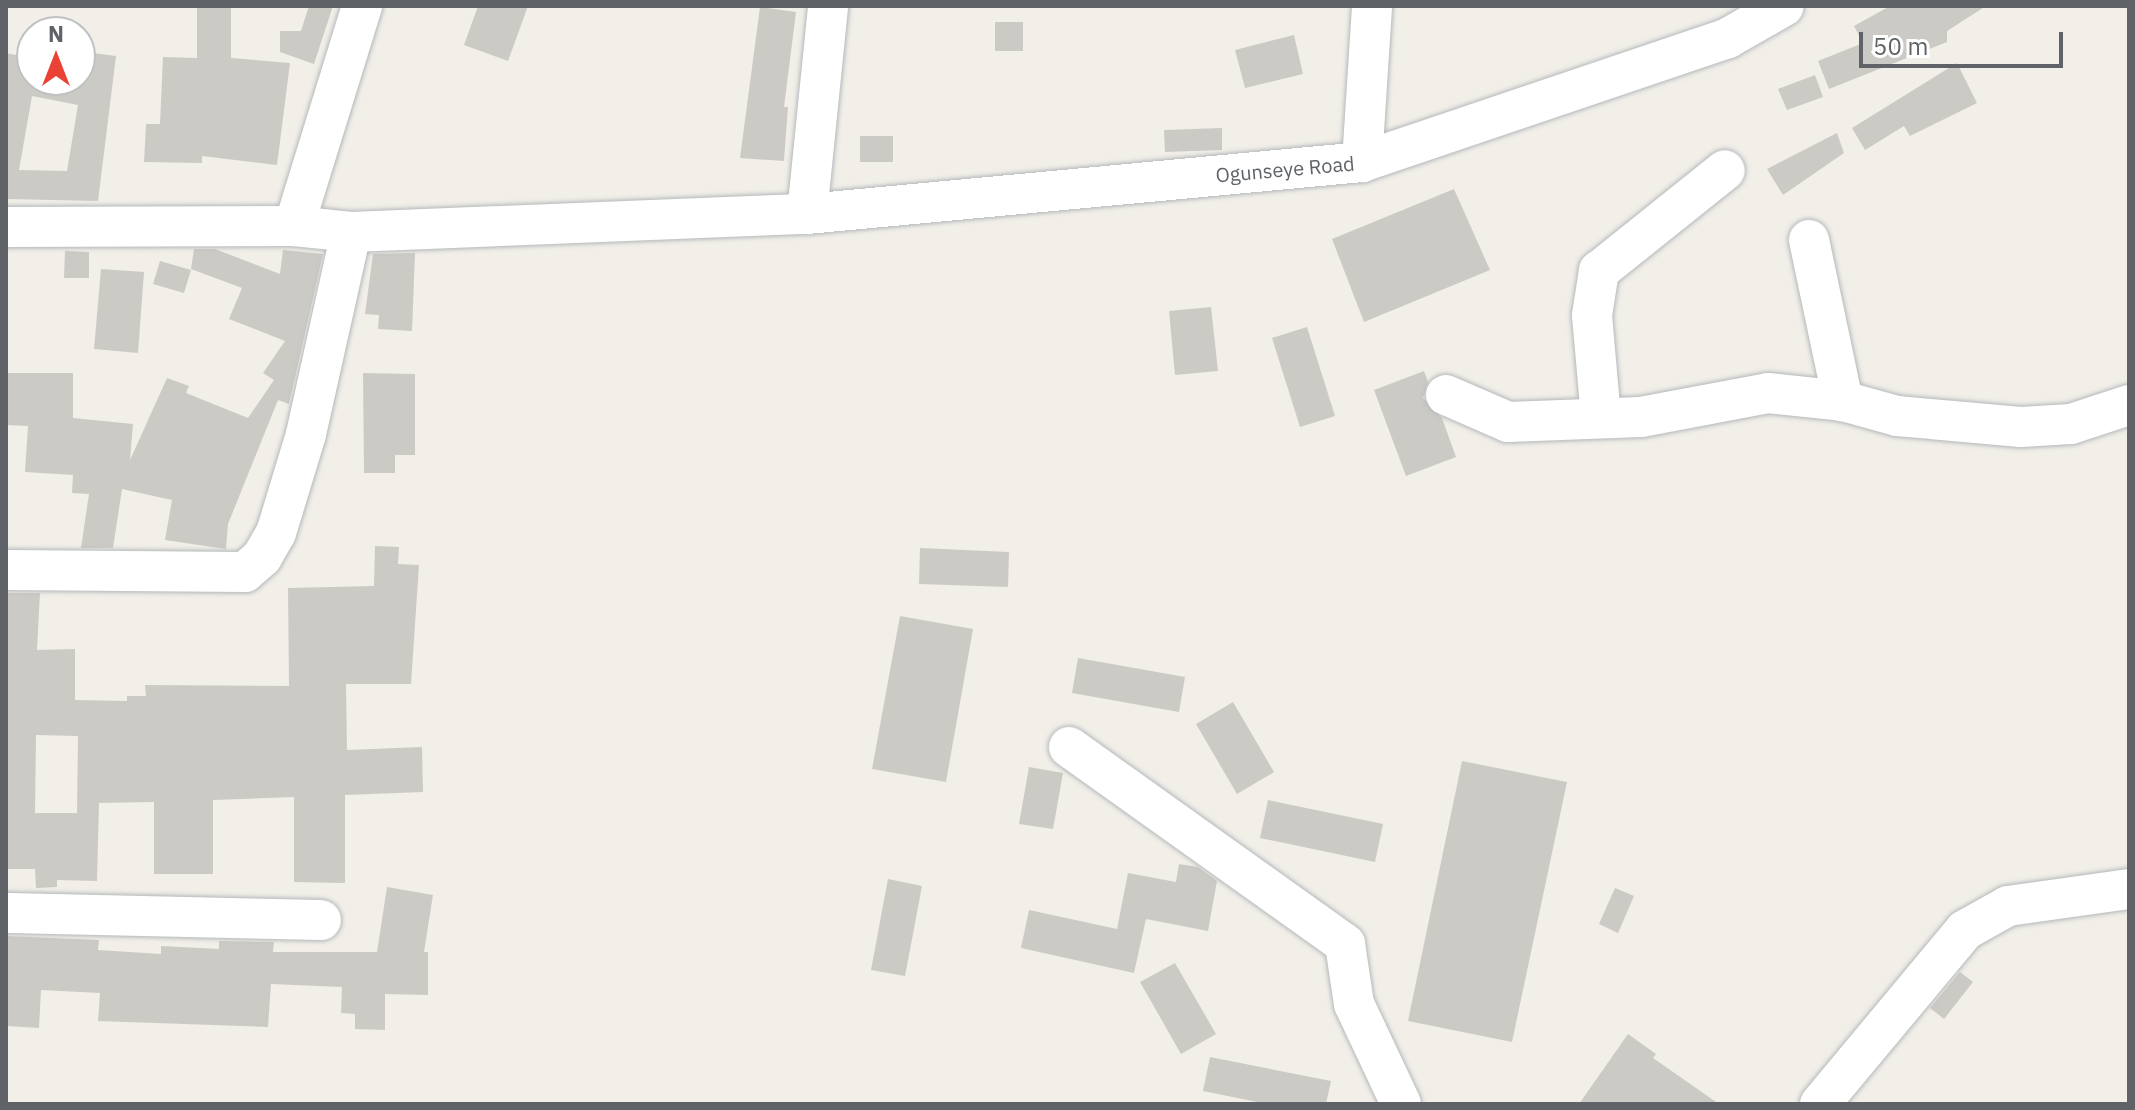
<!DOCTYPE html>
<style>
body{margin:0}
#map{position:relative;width:2135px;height:1110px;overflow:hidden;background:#f1efe8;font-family:"IBM Plex Sans",sans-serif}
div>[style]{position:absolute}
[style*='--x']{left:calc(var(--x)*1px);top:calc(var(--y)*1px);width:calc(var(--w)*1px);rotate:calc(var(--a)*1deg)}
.building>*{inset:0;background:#cccac5}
.roads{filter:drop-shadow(0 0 2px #b5b8bc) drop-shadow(0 0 2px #b5b8bc)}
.minor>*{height:40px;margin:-20px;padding:0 20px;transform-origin:20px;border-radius:20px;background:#fff}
span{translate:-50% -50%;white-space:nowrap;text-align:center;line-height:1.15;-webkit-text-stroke:7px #fff;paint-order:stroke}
.street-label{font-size:20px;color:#5f6368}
.frame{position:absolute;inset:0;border:8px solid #5f6368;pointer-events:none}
.north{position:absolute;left:16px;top:16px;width:80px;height:80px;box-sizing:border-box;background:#fff;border:2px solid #bfc1c3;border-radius:50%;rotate:0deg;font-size:22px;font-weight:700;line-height:32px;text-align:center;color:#5f6368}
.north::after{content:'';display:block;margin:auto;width:28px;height:36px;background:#ea4335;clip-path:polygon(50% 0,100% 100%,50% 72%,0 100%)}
.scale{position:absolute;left:1859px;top:32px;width:204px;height:36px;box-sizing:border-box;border:4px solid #5f6368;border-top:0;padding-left:10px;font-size:24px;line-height:28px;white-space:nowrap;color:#5f6368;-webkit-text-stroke:6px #fff;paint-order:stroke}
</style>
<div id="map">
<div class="building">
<i style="clip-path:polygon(197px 6px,231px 6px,231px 58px,290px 63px,277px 165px,202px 156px,202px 163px,144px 162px,146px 124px,160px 124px,163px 57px,197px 58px)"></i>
<i style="clip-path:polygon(309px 6px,333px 6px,314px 64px,280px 52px,280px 31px,301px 31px)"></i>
<i style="clip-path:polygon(478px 6px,528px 6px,508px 61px,464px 45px)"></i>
<i style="clip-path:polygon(1890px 6px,1986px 6px,1947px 31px,1947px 42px,1829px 89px,1818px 61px,1863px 43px,1854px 26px)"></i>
<i style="clip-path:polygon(760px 7px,796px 12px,784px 107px,788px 107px,784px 161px,740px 158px)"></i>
<i style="clip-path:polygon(995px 22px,1023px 22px,1023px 51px,995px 51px)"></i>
<i style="clip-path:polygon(1294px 35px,1303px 74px,1245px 88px,1235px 50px)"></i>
<i style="clip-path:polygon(evenodd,6px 53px,32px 58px,32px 80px,80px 80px,80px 67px,91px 69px,93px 53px,116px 56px,98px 201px,6px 199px,6px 53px,32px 96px,78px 105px,67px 171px,19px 170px,32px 96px)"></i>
<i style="clip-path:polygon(1957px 63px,1977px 103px,1910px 136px,1904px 126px,1865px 150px,1852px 128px)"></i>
<i style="clip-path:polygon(1815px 75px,1823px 97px,1787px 110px,1778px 89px)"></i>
<i style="clip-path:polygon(1222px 128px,1222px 150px,1165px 152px,1164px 130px)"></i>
<i style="clip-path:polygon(1837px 133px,1844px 153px,1783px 195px,1767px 169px)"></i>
<i style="clip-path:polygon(860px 136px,893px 136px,893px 162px,860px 162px)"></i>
<i style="clip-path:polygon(1454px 189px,1490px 270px,1364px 322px,1332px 239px)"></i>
<i style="clip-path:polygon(194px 249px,215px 249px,280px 274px,283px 250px,323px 254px,289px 404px,278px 400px,228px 524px,226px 549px,165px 540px,172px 500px,122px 489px,113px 548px,81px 548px,89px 494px,72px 493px,73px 475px,25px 472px,28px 426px,6px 425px,6px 373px,73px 373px,73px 418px,133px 424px,130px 460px,167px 378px,189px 386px,186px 393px,248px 418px,274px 380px,263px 373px,285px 341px,229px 319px,242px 288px,191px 269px)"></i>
<i style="clip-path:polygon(65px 251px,89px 252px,89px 278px,64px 278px)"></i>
<i style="clip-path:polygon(415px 253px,412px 331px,378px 329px,379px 315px,365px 314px,373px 254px)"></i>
<i style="clip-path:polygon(160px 261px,191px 270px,184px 293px,153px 284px)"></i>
<i style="clip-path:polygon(101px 269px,144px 272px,138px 353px,94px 349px)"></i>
<i style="clip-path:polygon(1211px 307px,1218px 371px,1175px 375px,1169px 311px)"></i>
<i style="clip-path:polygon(1307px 327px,1335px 416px,1300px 427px,1272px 338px)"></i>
<i style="clip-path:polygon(1424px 371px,1428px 382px,1423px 398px,1442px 418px,1456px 457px,1406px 476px,1374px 390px)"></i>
<i style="clip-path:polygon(363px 373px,415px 374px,415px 455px,395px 455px,395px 473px,364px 473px)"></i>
<i style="clip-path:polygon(evenodd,375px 546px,399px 547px,398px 564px,419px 565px,411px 684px,346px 684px,347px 750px,422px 747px,423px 792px,345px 795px,345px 883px,294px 882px,294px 797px,213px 800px,213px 874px,154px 874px,154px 802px,99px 803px,97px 881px,57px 880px,57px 887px,36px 888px,35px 869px,6px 869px,6px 593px,40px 593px,37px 650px,75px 649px,75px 700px,127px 701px,127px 696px,146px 696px,145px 685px,289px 686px,288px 588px,374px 586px,375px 546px,36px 735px,78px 736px,77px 813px,35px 813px,36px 735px)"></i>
<i style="clip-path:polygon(920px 548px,1009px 552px,1008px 587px,919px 584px)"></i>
<i style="clip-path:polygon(900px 616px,973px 629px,946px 782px,872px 769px)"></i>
<i style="clip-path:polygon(1078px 658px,1185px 677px,1179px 712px,1072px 693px)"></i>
<i style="clip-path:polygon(1233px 702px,1274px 772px,1237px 794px,1196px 724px)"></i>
<i style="clip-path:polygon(1462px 761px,1567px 782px,1512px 1042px,1408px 1021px)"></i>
<i style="clip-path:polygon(1029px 767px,1063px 773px,1053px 829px,1019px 824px)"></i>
<i style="clip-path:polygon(1268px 800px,1383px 824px,1375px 862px,1260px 838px)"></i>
<i style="clip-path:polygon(1179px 864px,1198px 867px,1217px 881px,1208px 931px,1146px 919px,1134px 973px,1021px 948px,1029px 910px,1117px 929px,1128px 873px,1176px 882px)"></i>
<i style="clip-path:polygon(888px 879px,922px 886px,905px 976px,871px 970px)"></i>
<i style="clip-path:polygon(387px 887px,433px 895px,424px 952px,428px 952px,428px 995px,385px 994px,385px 1030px,355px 1029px,355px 1014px,341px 1013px,342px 987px,271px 984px,268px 1027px,98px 1021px,100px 993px,41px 990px,39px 1028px,6px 1026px,6px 936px,99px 940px,98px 950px,161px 954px,161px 946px,219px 949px,219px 941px,274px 942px,273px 952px,377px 952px)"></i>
<i style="clip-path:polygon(1615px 888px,1634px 896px,1618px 933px,1599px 924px)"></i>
<i style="clip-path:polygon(1175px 963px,1216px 1034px,1181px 1054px,1140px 982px)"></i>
<i style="clip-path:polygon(1960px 972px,1973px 982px,1944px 1019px,1930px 1008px)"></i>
<i style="clip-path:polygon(1628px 1034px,1656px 1054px,1653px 1058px,1719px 1104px,1579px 1104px)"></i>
<i style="clip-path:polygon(1210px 1057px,1331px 1081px,1326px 1104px,1267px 1104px,1203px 1091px)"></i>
</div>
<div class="roads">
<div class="minor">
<i style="--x:1362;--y:162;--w:156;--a:-86.3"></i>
<i style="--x:807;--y:214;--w:209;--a:-84.2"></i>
<i style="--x:294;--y:226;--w:230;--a:-72.8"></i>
<i style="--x:6;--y:227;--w:288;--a:-0.2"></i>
<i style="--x:294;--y:226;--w:57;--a:6"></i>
<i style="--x:351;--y:232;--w:456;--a:-2.3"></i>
<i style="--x:807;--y:214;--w:557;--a:-5.35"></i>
<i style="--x:1362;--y:162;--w:386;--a:-18.7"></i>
<i style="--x:1728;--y:38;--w:64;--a:-29.7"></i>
<i style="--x:1809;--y:240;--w:165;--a:78.1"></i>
<i style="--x:1446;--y:395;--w:68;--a:23.5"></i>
<i style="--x:1508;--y:422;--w:133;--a:-2.2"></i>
<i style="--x:1641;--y:417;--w:129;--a:-10.7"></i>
<i style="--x:1768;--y:393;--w:75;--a:6.1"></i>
<i style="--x:1843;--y:401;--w:56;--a:15.5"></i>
<i style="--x:1897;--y:416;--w:124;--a:5.1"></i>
<i style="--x:2021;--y:427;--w:50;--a:-3.4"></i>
<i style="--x:2071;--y:424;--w:61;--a:-18.1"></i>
<i style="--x:1601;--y:418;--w:103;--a:-95"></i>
<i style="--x:1592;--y:315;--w:45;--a:-81"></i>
<i style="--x:1599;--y:271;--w:161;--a:-38.7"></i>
<i style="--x:6;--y:570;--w:239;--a:0.5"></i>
<i style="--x:245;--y:572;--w:23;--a:-41"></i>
<i style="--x:262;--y:557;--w:28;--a:-60"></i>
<i style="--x:276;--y:533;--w:103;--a:-73.1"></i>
<i style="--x:306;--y:434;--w:207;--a:-77.4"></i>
<i style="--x:1069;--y:747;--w:339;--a:35.5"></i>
<i style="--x:1345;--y:944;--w:61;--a:81.5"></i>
<i style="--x:1354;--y:1004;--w:110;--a:64.8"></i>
<i style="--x:6;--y:913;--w:315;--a:1.3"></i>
<i style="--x:1820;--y:1104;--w:226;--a:-50.2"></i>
<i style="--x:1965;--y:930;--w:49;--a:-29.2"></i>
<i style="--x:2008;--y:906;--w:122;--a:-8"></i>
</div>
</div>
<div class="street-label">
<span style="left:1285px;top:169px;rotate:-5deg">Ogunseye Road</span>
</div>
<div class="frame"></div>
<div class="north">N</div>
<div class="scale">50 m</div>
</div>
